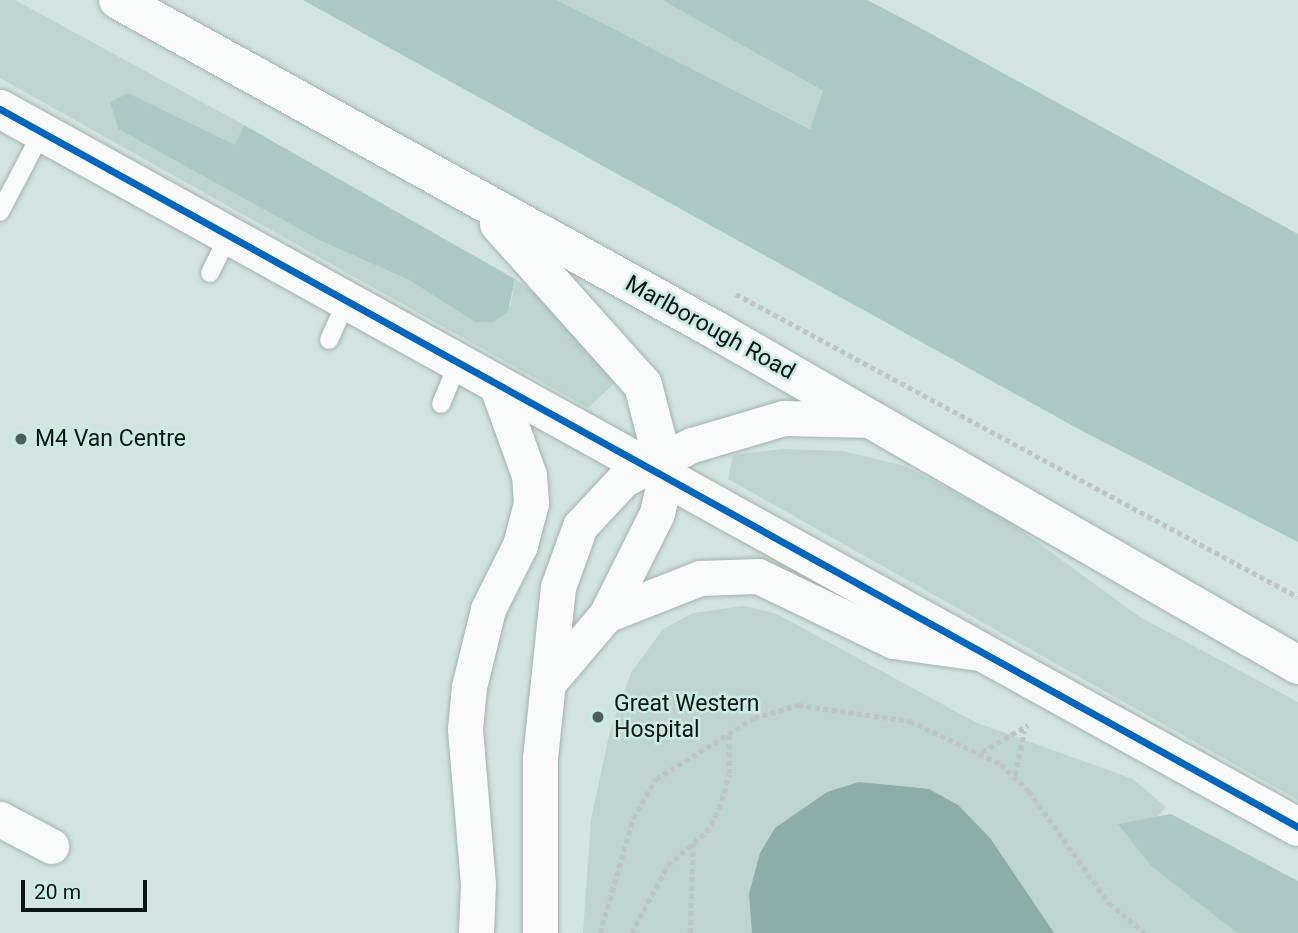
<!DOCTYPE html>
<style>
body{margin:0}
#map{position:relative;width:1298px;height:933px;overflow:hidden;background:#d2e4e0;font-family:Roboto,sans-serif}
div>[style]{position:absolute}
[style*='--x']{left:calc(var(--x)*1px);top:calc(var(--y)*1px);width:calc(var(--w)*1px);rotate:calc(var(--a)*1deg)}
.green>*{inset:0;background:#bdd4cf}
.forest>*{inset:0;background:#abc8c3}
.water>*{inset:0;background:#8dada7}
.path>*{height:4.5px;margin-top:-2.25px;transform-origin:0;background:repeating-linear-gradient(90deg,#bec4c3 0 5px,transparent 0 8.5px)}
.roads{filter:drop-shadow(0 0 2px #a3b1ae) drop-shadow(0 0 2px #a3b1ae)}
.service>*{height:18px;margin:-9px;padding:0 9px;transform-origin:9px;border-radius:9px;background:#f8fbfa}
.minor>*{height:35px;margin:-17.5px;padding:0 17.5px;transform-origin:17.5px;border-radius:17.5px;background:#f8fbfa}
.primary>*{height:38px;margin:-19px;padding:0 19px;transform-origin:19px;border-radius:19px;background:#f8fbfa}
.bus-1>*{height:7px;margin:-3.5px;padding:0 3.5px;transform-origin:3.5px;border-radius:3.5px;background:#0065bd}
.dots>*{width:19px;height:19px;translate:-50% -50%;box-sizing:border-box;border:4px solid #cbebe5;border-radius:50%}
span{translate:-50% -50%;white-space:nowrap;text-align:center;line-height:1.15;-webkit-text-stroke:5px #cbebe5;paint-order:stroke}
.street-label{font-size:23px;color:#091513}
.poi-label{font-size:23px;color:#091513}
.left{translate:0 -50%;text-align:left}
.scale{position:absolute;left:21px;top:880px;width:126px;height:32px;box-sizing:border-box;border:4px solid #091513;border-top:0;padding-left:9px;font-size:21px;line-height:24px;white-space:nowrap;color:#091513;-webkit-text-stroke:5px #cbebe5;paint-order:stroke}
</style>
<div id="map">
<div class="green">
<i style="clip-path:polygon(0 0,15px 0,244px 125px,236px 146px,128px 93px,110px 102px,118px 129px,321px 241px,409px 280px,475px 322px,511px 305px,515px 279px,541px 298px,619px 379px,588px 408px,0 78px)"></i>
<i style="clip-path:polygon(557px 0,662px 0,824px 92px,811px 129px)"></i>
<i style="clip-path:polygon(783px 449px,843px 451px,905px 466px,1007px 520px,1140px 617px,1298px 702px,1298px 800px,728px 479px,733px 455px)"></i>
<i style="clip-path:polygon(744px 606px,777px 614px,975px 722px,1133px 779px,1166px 807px,1157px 817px,1119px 824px,1151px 866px,1237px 933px,583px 933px,591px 819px,610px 731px,631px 673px,663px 629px,693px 613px)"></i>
</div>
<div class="forest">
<i style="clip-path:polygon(303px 0,557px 0,810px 129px,823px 91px,662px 0,867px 0,915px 25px,1298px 234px,1298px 542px,1084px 432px)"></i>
<i style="clip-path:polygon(128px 93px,235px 145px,244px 125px,515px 279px,508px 311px,494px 322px,475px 322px,409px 280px,321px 241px,118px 129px,110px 102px)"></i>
<i style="clip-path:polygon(1171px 814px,1298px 881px,1298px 933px,1237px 933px,1151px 866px,1118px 824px)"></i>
</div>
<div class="water">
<i style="clip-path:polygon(859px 782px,929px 789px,958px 805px,990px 838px,1054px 933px,752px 933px,749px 894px,760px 853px,775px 828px,827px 792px)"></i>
</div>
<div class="path">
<i style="--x:736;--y:294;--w:638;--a:28.33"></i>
<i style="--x:982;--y:752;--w:53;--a:-30.4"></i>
<i style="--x:1015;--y:775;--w:45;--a:-78.4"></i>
<i style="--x:600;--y:933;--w:120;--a:-74"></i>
<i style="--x:633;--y:818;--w:45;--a:-59.5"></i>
<i style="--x:656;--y:779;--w:115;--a:-31.9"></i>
<i style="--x:754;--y:718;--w:46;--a:-16.5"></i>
<i style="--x:798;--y:705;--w:113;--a:8.1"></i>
<i style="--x:910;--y:721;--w:101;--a:25.3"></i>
<i style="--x:1001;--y:764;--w:39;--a:44"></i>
<i style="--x:1029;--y:791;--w:138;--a:54.5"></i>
<i style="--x:1109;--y:903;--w:47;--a:39.8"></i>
<i style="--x:631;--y:933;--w:77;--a:-61.4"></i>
<i style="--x:668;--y:865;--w:50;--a:-41"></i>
<i style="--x:706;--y:832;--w:26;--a:-61"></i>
<i style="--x:719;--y:809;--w:36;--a:-74"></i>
<i style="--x:729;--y:774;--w:42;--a:-90"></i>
<i style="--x:690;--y:933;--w:90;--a:-88.1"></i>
</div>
<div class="roads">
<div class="service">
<i style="--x:0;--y:212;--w:90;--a:-62.3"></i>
<i style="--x:210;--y:273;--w:42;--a:-63.4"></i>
<i style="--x:329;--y:340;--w:44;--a:-65.8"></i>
<i style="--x:441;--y:404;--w:47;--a:-67.3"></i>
</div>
<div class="minor">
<i style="--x:606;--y:615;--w:101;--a:-21.5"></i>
<i style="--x:700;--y:578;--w:58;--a:-2"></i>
<i style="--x:758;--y:576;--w:150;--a:25.7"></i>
<i style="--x:893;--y:641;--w:88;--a:7.9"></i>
<i style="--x:550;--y:681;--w:87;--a:-49.7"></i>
<i style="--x:606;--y:615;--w:114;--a:-63.4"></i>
<i style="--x:657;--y:513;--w:40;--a:-77"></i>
<i style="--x:0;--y:819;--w:58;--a:27.9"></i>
<i style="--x:476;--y:933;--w:49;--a:-87.7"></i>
<i style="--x:478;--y:884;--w:156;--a:-94.8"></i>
<i style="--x:465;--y:729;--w:42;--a:-84.6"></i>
<i style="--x:469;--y:687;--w:80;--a:-76.3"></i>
<i style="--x:488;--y:609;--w:72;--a:-63.4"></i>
<i style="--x:520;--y:545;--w:43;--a:-75.3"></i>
<i style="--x:531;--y:503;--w:28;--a:-94"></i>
<i style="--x:529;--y:475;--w:100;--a:-109.9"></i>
<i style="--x:540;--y:933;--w:175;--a:-90"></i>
<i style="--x:540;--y:758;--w:172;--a:-84"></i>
<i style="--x:558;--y:587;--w:65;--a:-70.2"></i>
<i style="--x:580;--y:526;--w:64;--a:-46.9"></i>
<i style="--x:624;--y:479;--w:76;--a:-26.6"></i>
<i style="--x:692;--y:445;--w:96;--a:-16.4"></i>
<i style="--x:784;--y:418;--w:89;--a:1.3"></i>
</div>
<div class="primary">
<i style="--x:118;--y:0;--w:684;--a:28.92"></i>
<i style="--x:717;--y:331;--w:670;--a:29.89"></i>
<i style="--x:0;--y:109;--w:1483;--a:28.95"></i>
<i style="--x:499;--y:224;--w:216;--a:48.2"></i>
<i style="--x:643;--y:385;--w:92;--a:75.5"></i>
</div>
</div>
<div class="bus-1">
<i style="--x:0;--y:109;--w:1483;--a:28.95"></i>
</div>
<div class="dots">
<i style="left:21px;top:439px;background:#4f5d5b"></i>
<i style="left:598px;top:717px;background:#4f5d5b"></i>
</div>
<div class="street-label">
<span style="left:710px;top:328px;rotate:29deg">Marlborough Road</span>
</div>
<div class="poi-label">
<span class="left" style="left:35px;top:439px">M4 Van Centre</span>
<span class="left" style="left:614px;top:717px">Great Western<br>Hospital</span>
</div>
<div class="scale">20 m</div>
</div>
